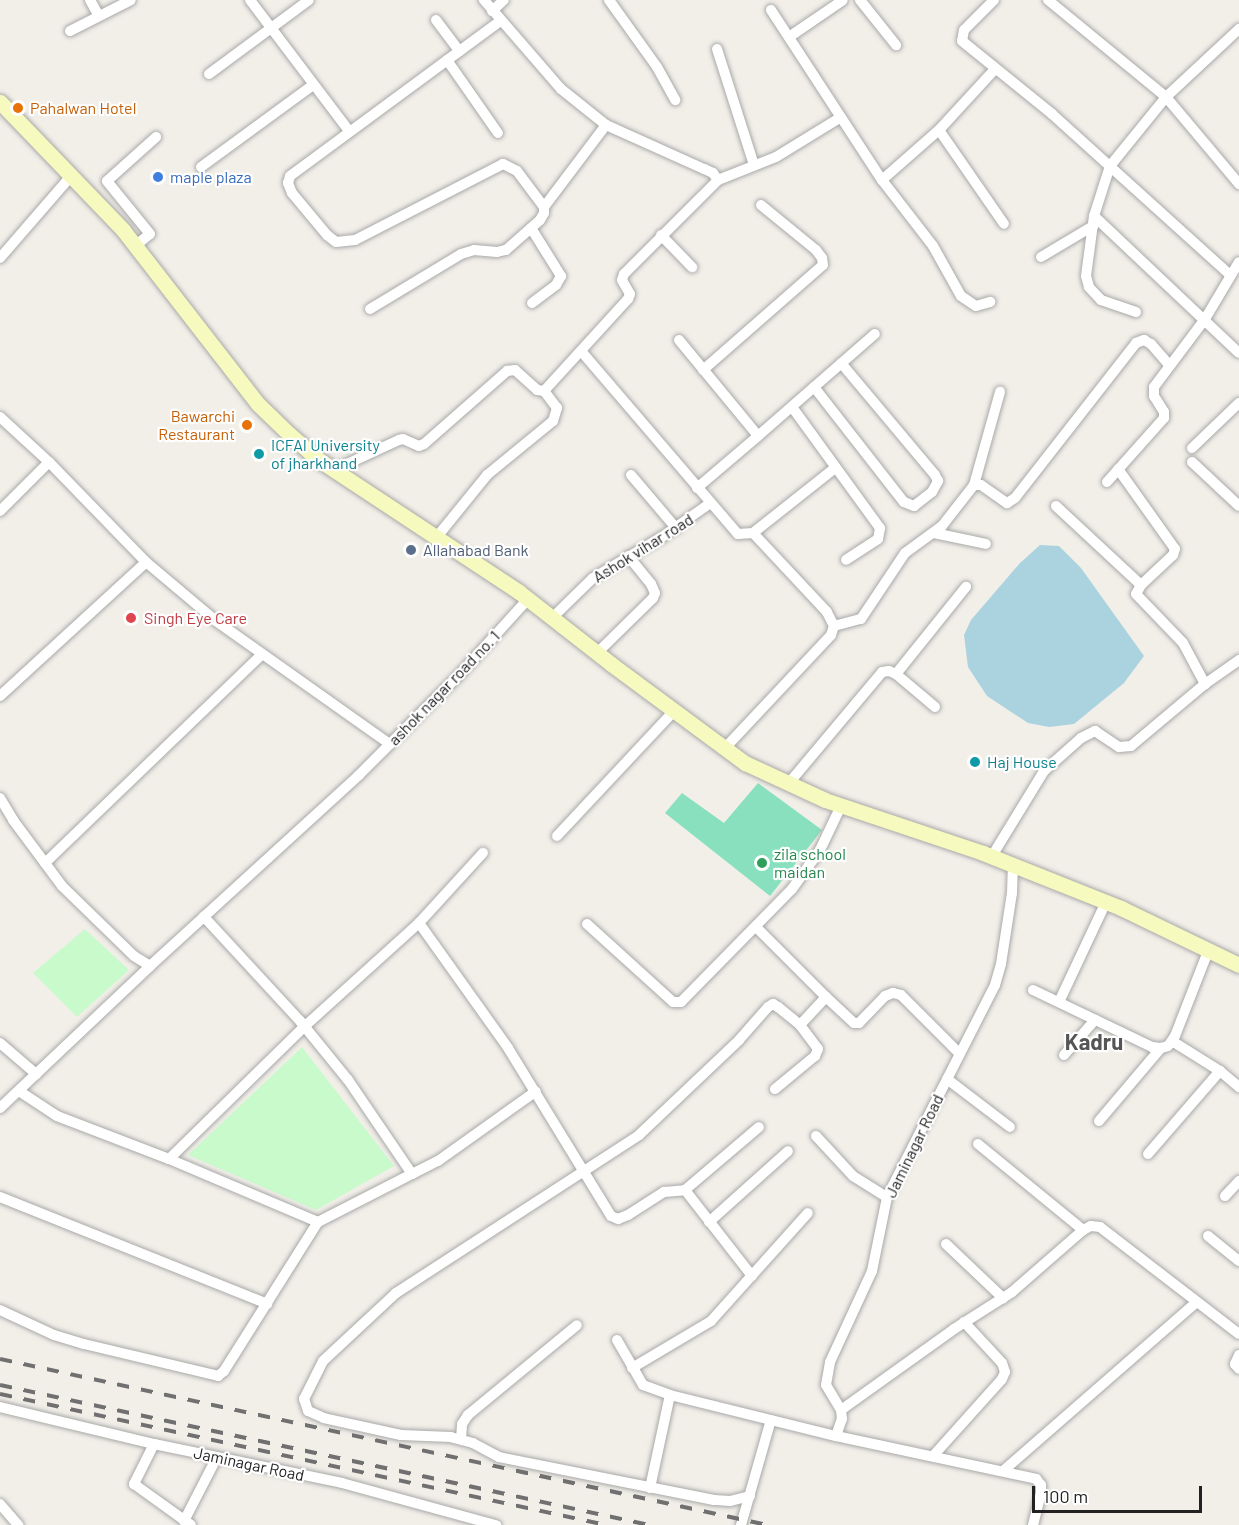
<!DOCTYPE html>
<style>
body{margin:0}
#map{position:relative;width:1239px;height:1525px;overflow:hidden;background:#f2efe9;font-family:Barlow,sans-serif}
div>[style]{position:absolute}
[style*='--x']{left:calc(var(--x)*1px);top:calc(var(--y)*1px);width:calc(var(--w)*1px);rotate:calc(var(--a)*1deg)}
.park>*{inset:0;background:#c8facc}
.pitch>*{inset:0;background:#88e0be}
.water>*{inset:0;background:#aad3df}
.roads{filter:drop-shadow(0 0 2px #a9a9a9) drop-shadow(0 0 2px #a9a9a9)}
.street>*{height:10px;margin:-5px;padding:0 5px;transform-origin:5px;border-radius:5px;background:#fff}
.secondary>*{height:15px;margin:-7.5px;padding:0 7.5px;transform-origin:7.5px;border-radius:7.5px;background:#f7fabf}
.rail>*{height:4px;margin-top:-2px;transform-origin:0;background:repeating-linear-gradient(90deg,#707070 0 12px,transparent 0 24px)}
.dots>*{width:16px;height:16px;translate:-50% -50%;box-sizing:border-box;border:3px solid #fff;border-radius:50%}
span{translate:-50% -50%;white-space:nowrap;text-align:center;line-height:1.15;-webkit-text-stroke:4.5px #fff;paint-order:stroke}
.food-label{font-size:16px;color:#c56008}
.left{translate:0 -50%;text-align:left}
.right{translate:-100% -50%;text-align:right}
.shop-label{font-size:16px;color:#366cbe}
.culture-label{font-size:16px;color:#0d838f}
.street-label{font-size:16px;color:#222}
.service-label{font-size:16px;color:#4e5e75}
.health-label{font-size:16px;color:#be3a42}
.leisure-label{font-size:16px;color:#27864d}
.district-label{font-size:22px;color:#555;font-weight:700}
.scale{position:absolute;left:1032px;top:1486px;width:170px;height:27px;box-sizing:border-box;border:3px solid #222;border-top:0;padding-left:8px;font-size:18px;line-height:21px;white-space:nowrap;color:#222;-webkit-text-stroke:4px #fff;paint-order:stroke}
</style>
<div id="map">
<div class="park">
<i style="clip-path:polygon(85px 929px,129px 970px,77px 1017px,33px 973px)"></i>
<i style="clip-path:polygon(302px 1047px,394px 1166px,316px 1210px,188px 1155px)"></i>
</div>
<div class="pitch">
<i style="clip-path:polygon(758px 783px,822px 830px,770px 896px,665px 813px,682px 793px,724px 823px)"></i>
</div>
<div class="water">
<i style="clip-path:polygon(1040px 545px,1059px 546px,1081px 568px,1144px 656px,1124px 683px,1074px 724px,1049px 727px,1028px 723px,987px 696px,968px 667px,964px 635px,971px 620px,1020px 563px)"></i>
</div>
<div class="roads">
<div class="street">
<i style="--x:90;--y:0;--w:18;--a:61"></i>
<i style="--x:250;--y:0;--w:164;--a:52.9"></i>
<i style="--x:609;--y:0;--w:82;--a:54.4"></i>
<i style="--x:657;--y:67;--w:38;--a:61"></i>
<i style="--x:860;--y:0;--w:58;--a:51.3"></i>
<i style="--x:994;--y:0;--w:42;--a:135"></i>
<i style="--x:964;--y:30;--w:11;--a:100"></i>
<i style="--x:962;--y:41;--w:116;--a:39"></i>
<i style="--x:1052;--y:114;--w:240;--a:42.1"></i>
<i style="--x:1048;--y:0;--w:153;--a:39.4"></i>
<i style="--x:1166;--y:97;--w:114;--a:50"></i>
<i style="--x:771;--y:10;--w:203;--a:56.9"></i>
<i style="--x:882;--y:180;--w:83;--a:52.3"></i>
<i style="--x:933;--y:246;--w:57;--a:60.8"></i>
<i style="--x:961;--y:296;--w:18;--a:34"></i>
<i style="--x:976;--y:306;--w:15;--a:-16"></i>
<i style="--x:492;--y:11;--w:16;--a:-43"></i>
<i style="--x:436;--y:20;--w:39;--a:53"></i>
<i style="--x:70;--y:31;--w:68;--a:-26.9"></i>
<i style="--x:789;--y:37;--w:65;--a:-34.4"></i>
<i style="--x:717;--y:49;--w:122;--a:72.3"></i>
<i style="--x:447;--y:60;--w:89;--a:55.1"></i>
<i style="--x:209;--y:74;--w:124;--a:-36.5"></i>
<i style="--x:939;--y:130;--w:114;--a:55.3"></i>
<i style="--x:201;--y:167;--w:139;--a:-36.2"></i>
<i style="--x:718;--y:180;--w:62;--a:-21.6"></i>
<i style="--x:776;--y:157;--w:76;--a:-31.6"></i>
<i style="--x:882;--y:180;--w:76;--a:-41.3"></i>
<i style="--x:939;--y:130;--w:83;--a:-47.4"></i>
<i style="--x:544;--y:207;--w:103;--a:-52.9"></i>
<i style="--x:1094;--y:216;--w:199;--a:43.4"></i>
<i style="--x:531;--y:228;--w:57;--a:58"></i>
<i style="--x:561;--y:276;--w:10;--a:119"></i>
<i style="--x:556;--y:285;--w:30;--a:143"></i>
<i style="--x:661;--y:235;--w:45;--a:45.9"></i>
<i style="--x:135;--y:246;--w:19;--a:-39"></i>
<i style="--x:150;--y:234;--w:68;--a:-129.1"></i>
<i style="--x:107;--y:181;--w:66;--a:-41.9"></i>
<i style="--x:1041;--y:257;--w:61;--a:-30.8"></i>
<i style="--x:0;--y:258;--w:110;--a:-49.1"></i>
<i style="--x:370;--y:309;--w:106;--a:-31.1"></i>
<i style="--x:461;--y:254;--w:14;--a:-17"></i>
<i style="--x:474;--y:250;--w:23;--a:5"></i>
<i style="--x:497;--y:252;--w:9;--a:-13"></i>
<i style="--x:506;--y:250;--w:45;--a:-41.4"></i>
<i style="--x:540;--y:220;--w:8;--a:-60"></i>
<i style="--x:544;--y:213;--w:6;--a:-90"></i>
<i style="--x:544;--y:207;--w:45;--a:-126.9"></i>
<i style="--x:517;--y:171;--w:16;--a:-153"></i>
<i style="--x:503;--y:164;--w:166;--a:152.8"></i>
<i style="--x:355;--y:240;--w:19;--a:174"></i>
<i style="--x:336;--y:242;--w:11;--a:-142"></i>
<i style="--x:327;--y:235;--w:55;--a:-129.8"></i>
<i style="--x:292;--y:193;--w:11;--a:-112"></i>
<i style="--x:288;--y:183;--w:7;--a:-74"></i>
<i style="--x:290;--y:176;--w:261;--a:-36.4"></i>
<i style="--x:1136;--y:312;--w:37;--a:-161"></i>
<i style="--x:1101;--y:300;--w:18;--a:-133"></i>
<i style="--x:1089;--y:287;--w:11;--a:-105"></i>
<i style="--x:1086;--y:276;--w:61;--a:-82.4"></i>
<i style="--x:1094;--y:216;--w:52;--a:-72.3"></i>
<i style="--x:1110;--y:166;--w:89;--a:-50.9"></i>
<i style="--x:1166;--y:97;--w:100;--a:-43"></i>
<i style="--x:679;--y:340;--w:124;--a:50.5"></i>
<i style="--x:758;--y:436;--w:155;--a:-41.1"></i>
<i style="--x:581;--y:351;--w:241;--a:49.4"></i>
<i style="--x:738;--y:534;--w:15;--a:-4"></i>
<i style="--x:753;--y:533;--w:105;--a:-38.4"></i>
<i style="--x:703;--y:370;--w:159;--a:-41.2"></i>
<i style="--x:823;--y:265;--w:7;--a:-98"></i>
<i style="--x:822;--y:258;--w:10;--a:-127"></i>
<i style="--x:816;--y:250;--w:71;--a:-140.7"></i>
<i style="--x:814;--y:387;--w:146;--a:52"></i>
<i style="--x:904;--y:502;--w:11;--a:22"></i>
<i style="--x:914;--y:506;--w:23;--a:-38"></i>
<i style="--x:932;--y:492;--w:13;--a:-61"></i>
<i style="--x:938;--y:481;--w:7;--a:-117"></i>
<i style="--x:935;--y:475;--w:146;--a:-130"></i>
<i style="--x:792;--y:407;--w:150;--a:54"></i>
<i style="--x:880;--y:528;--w:11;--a:100"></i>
<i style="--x:878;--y:539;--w:38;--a:147"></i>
<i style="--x:0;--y:417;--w:67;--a:42.6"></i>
<i style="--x:49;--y:462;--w:139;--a:45.9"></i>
<i style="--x:146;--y:562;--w:92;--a:40.1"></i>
<i style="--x:216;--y:621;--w:213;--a:35.3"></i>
<i style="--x:1192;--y:448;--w:65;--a:-43.8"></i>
<i style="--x:1192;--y:462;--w:64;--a:43.1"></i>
<i style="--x:1118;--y:469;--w:98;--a:54.5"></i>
<i style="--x:1175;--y:549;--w:6;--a:108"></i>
<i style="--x:1173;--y:555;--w:44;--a:136.8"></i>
<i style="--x:1141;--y:585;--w:10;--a:119"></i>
<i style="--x:1136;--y:594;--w:68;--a:46.2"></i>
<i style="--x:1183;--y:643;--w:47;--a:61.8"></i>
<i style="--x:334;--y:470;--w:72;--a:-24.8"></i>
<i style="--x:399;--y:440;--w:4;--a:-14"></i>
<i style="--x:403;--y:439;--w:17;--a:24"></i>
<i style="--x:419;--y:446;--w:5;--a:-22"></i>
<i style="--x:424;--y:444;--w:111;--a:-41.3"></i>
<i style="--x:507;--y:371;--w:8;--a:-7"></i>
<i style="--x:515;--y:370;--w:30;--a:42"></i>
<i style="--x:537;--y:390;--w:7;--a:8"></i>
<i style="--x:544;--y:391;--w:125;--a:-47.6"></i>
<i style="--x:628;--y:299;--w:5;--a:-68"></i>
<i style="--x:630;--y:294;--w:16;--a:-120"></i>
<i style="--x:622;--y:280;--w:6;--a:-72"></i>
<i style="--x:624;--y:274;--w:133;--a:-45"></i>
<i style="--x:718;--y:180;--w:9;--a:-126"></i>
<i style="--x:713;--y:173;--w:10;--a:-156"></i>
<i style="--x:704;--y:169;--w:107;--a:-155.8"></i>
<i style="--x:606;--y:125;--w:58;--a:-141.3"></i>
<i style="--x:561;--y:89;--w:118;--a:-130.9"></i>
<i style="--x:631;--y:475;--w:70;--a:49.7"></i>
<i style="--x:1107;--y:482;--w:86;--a:-48.3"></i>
<i style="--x:1164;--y:418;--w:6;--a:-90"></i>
<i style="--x:1164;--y:412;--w:19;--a:-122"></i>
<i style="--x:1154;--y:396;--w:9;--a:-90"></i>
<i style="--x:1154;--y:387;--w:85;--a:-53.1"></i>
<i style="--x:1205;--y:319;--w:66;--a:-59.2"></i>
<i style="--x:974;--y:485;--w:97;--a:-74.4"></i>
<i style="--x:697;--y:488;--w:80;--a:-40.4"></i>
<i style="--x:1056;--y:506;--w:116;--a:42.9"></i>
<i style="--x:0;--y:511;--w:69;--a:-45"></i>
<i style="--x:934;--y:533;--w:53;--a:11.9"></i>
<i style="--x:436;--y:538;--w:81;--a:-51"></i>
<i style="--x:487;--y:475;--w:85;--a:-39.3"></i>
<i style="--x:553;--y:421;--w:14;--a:-73"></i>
<i style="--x:557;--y:408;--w:21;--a:-127"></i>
<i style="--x:552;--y:618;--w:57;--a:-44.3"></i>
<i style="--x:593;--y:578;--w:80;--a:-30.7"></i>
<i style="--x:662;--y:537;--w:57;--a:-35.1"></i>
<i style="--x:834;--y:626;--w:28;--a:-15"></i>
<i style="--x:861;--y:619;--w:79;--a:-56.3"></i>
<i style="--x:905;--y:553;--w:46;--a:-36.1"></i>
<i style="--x:942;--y:526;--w:52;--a:-52"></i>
<i style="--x:974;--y:485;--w:7;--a:0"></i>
<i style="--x:981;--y:485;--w:32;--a:35"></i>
<i style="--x:1007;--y:503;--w:9;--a:-32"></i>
<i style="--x:1015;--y:498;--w:197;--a:-52"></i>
<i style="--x:1136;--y:343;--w:9;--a:-21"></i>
<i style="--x:1144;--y:340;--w:8;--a:30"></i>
<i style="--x:1151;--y:344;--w:28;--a:49"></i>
<i style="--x:597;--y:653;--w:78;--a:-44.5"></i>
<i style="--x:653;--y:598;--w:5;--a:-68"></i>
<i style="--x:655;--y:593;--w:10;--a:-114"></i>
<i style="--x:651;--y:584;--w:36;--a:-129"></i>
<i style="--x:896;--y:674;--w:112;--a:-51.2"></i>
<i style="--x:0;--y:696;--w:198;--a:-42.5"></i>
<i style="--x:725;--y:748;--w:155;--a:-46.8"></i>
<i style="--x:831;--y:635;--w:9;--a:-72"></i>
<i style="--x:834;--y:626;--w:16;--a:-117"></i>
<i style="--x:827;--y:612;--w:108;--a:-133.1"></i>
<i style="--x:789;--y:783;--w:145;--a:-50"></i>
<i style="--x:882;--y:672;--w:7;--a:-8"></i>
<i style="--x:889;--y:671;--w:8;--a:23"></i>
<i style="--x:896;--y:674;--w:51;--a:40.2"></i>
<i style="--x:0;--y:798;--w:26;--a:59"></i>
<i style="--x:13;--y:820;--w:82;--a:53.4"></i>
<i style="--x:62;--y:886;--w:100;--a:44.2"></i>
<i style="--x:134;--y:956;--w:19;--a:32"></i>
<i style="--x:150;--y:966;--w:283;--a:-42.4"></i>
<i style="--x:359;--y:775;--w:144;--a:-45"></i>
<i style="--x:461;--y:673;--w:100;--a:-47.8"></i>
<i style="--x:557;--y:836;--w:171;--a:-46.9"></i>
<i style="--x:992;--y:856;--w:100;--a:-58.5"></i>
<i style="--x:1044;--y:771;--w:50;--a:-41.7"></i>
<i style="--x:1081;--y:738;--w:16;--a:-27"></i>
<i style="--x:1095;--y:731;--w:29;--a:34"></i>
<i style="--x:1119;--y:747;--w:12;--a:-5"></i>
<i style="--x:1131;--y:746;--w:97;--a:-40"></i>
<i style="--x:1205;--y:684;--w:42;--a:-35.2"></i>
<i style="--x:45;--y:863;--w:301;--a:-43.9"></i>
<i style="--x:419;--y:923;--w:153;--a:54.5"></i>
<i style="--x:508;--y:1048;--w:197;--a:58.5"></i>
<i style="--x:611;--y:1216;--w:8;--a:23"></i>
<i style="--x:618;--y:1219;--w:11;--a:-22"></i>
<i style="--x:628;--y:1215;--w:43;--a:-32.6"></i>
<i style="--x:664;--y:1192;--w:21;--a:-5"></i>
<i style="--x:587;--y:924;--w:116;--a:42.2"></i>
<i style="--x:673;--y:1002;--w:8;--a:0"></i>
<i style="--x:681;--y:1002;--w:158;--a:-45.5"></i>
<i style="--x:792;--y:889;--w:48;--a:-54.3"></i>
<i style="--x:820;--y:850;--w:49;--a:-64.5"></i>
<i style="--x:756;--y:927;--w:99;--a:45"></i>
<i style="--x:826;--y:997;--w:38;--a:133"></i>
<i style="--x:800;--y:1025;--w:30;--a:53"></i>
<i style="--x:818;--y:1049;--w:8;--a:113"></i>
<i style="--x:815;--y:1056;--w:52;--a:140.5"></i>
<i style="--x:1033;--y:990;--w:132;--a:25.6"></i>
<i style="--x:1152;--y:1047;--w:9;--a:6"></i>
<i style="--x:1161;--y:1048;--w:7;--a:-16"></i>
<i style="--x:1168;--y:1046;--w:12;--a:-55"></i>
<i style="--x:1175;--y:1036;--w:93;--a:-68.7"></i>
<i style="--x:826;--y:997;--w:38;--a:43"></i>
<i style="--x:854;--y:1023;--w:5;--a:0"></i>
<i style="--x:859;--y:1023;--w:37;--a:-46"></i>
<i style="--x:885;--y:996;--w:9;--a:-21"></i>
<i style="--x:893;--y:993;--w:8;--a:14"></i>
<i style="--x:901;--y:995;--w:83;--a:45"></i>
<i style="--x:1059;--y:1002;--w:110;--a:-64.8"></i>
<i style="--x:1172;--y:1041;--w:57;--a:32"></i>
<i style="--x:1220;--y:1071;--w:25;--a:40"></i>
<i style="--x:0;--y:1043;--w:48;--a:40.7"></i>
<i style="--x:1064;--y:1055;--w:47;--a:-48.5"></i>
<i style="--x:947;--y:1079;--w:79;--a:37.3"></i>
<i style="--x:19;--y:1091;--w:45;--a:33.3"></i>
<i style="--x:57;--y:1116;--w:120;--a:21"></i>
<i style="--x:169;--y:1159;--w:162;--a:22.9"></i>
<i style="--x:0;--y:1108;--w:207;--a:-43.4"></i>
<i style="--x:1099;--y:1121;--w:96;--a:-49.7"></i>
<i style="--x:816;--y:1136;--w:54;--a:47.2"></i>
<i style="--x:853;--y:1176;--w:40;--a:32"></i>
<i style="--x:978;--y:1144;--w:136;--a:39.3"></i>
<i style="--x:1148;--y:1154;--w:110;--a:-49.1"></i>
<i style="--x:169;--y:1159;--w:190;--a:-44.4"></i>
<i style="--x:305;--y:1026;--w:154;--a:-42.1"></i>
<i style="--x:419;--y:923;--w:95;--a:-47.6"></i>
<i style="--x:412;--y:1174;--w:29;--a:-27"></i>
<i style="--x:438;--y:1161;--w:120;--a:-35.5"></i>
<i style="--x:1225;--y:1196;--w:21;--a:-47"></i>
<i style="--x:0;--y:1197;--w:288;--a:21.8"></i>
<i style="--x:709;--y:1222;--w:106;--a:-41.9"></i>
<i style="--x:1208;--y:1236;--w:40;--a:39"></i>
<i style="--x:946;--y:1244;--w:79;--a:43.5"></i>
<i style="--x:752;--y:1276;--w:109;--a:-127.9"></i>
<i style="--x:685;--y:1190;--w:97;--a:-40.4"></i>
<i style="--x:0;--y:1310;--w:60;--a:24.8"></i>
<i style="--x:54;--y:1335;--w:31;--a:17"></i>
<i style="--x:84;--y:1344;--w:138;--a:13.4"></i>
<i style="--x:218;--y:1376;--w:8;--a:-40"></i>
<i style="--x:224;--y:1371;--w:176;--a:-57.8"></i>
<i style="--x:318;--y:1222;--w:106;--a:-27.1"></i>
<i style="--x:412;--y:1174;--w:114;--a:-124.2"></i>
<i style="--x:348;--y:1080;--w:76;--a:-129.1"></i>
<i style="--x:300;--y:1021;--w:142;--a:-132.7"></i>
<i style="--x:617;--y:1340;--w:52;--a:60"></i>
<i style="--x:643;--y:1385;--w:29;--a:20"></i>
<i style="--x:670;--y:1395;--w:171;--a:13.9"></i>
<i style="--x:836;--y:1436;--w:205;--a:12.1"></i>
<i style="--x:1036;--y:1479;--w:8;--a:50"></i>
<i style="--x:1041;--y:1485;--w:8;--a:90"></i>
<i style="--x:1041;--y:1493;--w:33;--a:104"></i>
<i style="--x:1239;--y:1355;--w:10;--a:114"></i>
<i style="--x:1235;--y:1364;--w:6;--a:51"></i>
<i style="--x:632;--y:1368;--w:92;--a:-30.7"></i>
<i style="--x:711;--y:1321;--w:145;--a:-48.1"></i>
<i style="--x:0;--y:1407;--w:158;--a:13.5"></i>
<i style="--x:154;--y:1444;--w:192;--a:11.7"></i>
<i style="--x:342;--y:1483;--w:160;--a:15.3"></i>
<i style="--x:841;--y:1410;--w:139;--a:-35.6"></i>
<i style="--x:954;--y:1329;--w:69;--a:-32.5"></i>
<i style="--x:1012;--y:1292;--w:94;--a:-41.1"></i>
<i style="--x:1083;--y:1230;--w:9;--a:-27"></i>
<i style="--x:1091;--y:1226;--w:9;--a:6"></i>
<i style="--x:1100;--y:1227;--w:175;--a:37.6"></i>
<i style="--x:836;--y:1436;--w:18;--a:-71"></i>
<i style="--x:842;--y:1419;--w:9;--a:-96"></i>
<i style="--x:841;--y:1410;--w:29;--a:-121"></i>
<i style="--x:826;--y:1385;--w:23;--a:-80"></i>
<i style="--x:830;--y:1362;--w:100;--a:-65.2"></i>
<i style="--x:872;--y:1271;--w:76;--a:-78.5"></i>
<i style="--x:887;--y:1197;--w:238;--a:-63"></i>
<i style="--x:995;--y:985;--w:22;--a:-74"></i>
<i style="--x:1001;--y:964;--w:72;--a:-81.2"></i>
<i style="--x:1012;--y:893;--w:28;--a:-88"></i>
<i style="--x:461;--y:1439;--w:15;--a:-86"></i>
<i style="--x:462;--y:1424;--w:11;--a:-56"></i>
<i style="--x:468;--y:1415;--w:141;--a:-39.5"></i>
<i style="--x:154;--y:1444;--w:45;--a:116.6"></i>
<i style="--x:134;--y:1484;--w:70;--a:35.7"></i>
<i style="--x:933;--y:1456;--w:103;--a:-48.1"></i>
<i style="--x:1002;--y:1379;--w:8;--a:-67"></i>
<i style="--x:1005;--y:1372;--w:9;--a:-108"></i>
<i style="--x:1002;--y:1363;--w:56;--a:-132.8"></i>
<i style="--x:1003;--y:1471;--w:257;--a:-41.1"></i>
<i style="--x:650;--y:1488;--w:95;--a:-77.9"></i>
<i style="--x:750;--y:1496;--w:21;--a:166"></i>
<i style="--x:730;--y:1501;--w:16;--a:-176"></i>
<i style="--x:714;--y:1500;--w:219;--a:-168.7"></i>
<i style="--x:499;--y:1457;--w:30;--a:-152"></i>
<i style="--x:473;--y:1443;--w:23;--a:-165"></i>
<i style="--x:451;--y:1437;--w:50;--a:-177.7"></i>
<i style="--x:401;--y:1435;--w:79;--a:-167.6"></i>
<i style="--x:324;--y:1418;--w:17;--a:-156"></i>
<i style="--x:308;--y:1411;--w:13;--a:-108"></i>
<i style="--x:304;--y:1399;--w:42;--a:-63.4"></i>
<i style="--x:323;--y:1361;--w:100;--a:-43"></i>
<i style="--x:396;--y:1293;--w:290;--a:-33"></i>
<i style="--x:639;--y:1135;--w:138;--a:-43.5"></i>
<i style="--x:739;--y:1040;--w:44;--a:-48.7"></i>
<i style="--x:768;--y:1007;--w:6;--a:-31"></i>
<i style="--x:773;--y:1004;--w:6;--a:31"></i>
<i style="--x:778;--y:1007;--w:28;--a:39"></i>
<i style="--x:0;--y:1504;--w:28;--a:49"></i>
<i style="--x:184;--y:1521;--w:72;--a:-62.7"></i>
<i style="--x:741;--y:1525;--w:109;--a:-74.1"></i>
</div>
<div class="secondary">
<i style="--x:0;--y:102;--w:178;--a:46.1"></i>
<i style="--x:123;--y:230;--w:220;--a:52.2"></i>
<i style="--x:258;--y:404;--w:43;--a:44.1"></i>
<i style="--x:289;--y:434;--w:40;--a:41"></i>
<i style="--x:319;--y:460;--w:240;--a:33.4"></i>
<i style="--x:519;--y:592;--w:117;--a:38"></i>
<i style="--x:611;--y:664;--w:167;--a:36.5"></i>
<i style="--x:745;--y:763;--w:88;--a:24.8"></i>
<i style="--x:825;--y:800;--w:167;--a:18.5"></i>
<i style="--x:983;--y:853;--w:149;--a:21.7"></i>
<i style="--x:1121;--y:908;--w:131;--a:25.8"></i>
</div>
</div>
<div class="rail">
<i style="--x:0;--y:1359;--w:785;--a:12.21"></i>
<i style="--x:0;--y:1385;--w:664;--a:12.17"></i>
<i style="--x:0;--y:1394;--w:620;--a:12.2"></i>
</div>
<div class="dots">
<i style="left:18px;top:108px;background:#e8710a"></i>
<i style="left:158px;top:177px;background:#3f7fe0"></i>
<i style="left:247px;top:425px;background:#e8710a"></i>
<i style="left:259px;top:454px;background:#0f9aa8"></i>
<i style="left:411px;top:550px;background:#5c6f8a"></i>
<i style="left:131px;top:618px;background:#e0444e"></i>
<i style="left:975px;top:762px;background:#0f9aa8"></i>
<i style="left:762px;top:863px;background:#2e9e5b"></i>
</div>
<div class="food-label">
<span class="left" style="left:30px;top:108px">Pahalwan Hotel</span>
<span class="right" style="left:235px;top:425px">Bawarchi<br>Restaurant</span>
</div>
<div class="shop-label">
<span class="left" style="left:170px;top:177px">maple plaza</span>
</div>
<div class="culture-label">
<span class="left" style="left:271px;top:454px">ICFAI University<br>of jharkhand</span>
<span class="left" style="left:987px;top:762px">Haj House</span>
</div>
<div class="street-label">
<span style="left:643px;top:548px;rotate:-32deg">Ashok vihar road</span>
<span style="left:444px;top:688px;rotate:-46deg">ashok nagar road no. 1</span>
<span style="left:914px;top:1146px;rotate:-64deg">Jaminagar Road</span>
<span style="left:249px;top:1464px;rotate:12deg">Jaminagar Road</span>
</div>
<div class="service-label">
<span class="left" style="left:423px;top:550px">Allahabad Bank</span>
</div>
<div class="health-label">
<span class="left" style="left:144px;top:618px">Singh Eye Care</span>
</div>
<div class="leisure-label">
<span class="left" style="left:774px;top:863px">zila school<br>maidan</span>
</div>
<div class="district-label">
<span style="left:1094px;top:1042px">Kadru</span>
</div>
<div class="scale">100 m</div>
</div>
